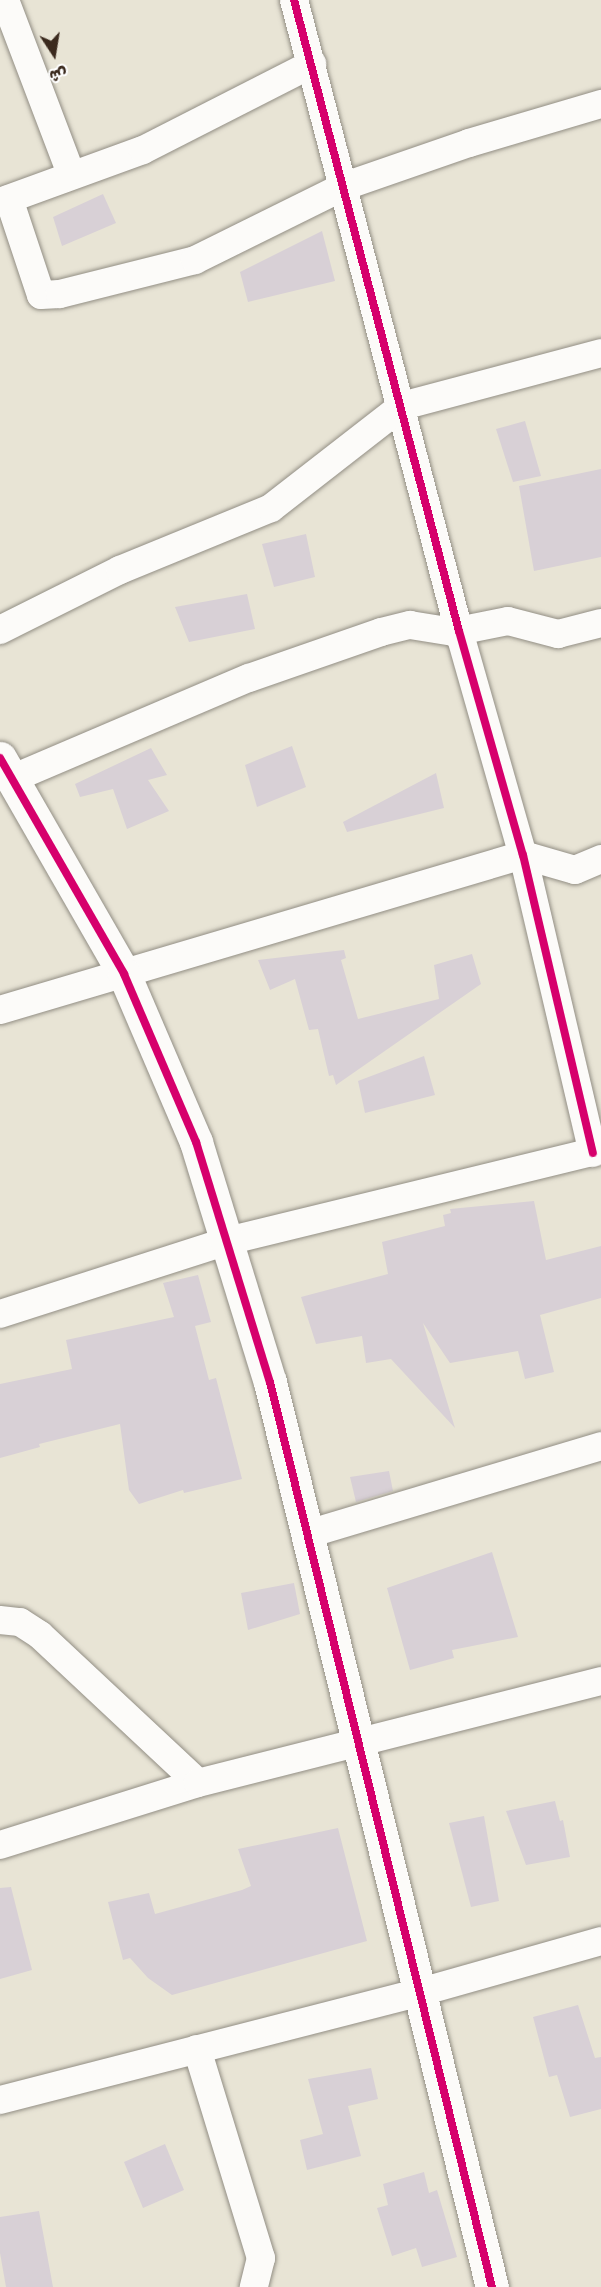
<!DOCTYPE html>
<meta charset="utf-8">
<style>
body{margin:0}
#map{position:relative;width:601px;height:2287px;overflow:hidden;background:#e8e4d5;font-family:"Gochi Hand","Playpen Sans Arabic",sans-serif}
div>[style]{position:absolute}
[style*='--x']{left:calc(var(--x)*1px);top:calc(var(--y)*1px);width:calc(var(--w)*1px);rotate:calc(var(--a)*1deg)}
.building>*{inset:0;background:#d8d0d6}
.roads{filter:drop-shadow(0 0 2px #928e84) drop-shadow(0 0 2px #928e84)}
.street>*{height:28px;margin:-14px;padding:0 14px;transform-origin:14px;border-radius:14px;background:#fcfbf9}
.secondary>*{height:33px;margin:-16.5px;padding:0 16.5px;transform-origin:16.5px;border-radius:16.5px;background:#fcfbf9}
.cycleway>*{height:8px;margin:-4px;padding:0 4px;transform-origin:4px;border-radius:4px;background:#d6006c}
span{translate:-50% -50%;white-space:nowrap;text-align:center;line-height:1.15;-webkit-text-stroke:4.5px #fff;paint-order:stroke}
.north{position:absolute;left:24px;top:24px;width:60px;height:60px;-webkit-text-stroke:4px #fff;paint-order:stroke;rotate:168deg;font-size:16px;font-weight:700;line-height:24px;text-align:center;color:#3b2a1e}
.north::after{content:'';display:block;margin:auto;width:21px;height:27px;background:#3b2a1e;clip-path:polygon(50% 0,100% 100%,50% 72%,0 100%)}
</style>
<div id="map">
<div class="building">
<i style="clip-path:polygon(103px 194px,116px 223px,62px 246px,53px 217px)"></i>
<i style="clip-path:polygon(322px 231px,335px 281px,248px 302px,240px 272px)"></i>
<i style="clip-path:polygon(525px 421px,541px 476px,513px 482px,496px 429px)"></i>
<i style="clip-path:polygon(601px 469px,601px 557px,534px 571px,519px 486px)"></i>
<i style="clip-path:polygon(306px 534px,315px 577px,274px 587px,262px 544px)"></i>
<i style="clip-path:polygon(247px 594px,255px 629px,189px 642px,175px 607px)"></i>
<i style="clip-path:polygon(292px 746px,306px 787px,257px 807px,245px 765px)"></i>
<i style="clip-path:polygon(151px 748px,167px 775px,148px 780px,169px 811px,127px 829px,113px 789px,80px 797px,75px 784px)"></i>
<i style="clip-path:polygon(436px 773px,444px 808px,347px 832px,343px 822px)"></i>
<i style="clip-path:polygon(344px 950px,346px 958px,341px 960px,358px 1019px,439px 999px,434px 965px,472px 954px,481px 984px,336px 1085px,333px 1075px,329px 1076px,318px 1029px,309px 1030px,295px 979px,270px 990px,258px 960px)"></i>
<i style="clip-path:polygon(424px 1056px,435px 1095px,365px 1113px,358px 1081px)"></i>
<i style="clip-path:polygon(534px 1201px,546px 1260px,601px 1246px,601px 1298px,540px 1315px,554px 1372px,525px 1379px,518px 1351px,450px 1363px,423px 1323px,455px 1428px,391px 1359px,366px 1363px,362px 1336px,316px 1344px,301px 1297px,388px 1274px,382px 1242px,445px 1226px,443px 1215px,451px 1213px,450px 1209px)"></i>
<i style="clip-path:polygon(198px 1275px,211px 1322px,195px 1326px,209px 1380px,216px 1378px,242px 1479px,184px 1493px,183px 1490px,139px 1504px,129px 1490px,120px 1424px,39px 1444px,40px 1447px,0 1458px,0 1384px,72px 1369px,66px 1340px,174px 1317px,163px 1283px)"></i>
<i style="clip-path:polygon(389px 1471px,393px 1491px,356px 1502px,350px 1477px)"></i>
<i style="clip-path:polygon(492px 1552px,518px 1637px,452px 1650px,454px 1658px,410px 1670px,387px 1588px)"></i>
<i style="clip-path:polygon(294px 1583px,300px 1614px,248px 1630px,241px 1593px)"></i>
<i style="clip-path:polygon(555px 1801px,560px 1821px,563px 1820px,570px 1857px,526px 1865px,506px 1811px)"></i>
<i style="clip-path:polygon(484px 1816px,499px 1901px,471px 1907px,449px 1823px)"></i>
<i style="clip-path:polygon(338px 1828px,367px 1941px,172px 1995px,148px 1978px,130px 1958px,123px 1960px,108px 1902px,149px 1893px,155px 1914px,242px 1890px,251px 1886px,238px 1849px)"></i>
<i style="clip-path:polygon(11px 1887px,32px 1970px,0 1979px,0 1888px)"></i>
<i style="clip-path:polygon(578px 2005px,595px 2058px,601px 2057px,601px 2109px,570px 2117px,557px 2075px,549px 2077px,533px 2017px)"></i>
<i style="clip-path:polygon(371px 2068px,378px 2099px,348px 2106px,361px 2156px,307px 2170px,300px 2140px,323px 2134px,308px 2079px)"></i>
<i style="clip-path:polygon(165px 2144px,184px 2190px,143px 2208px,124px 2162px)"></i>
<i style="clip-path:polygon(424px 2172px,429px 2193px,437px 2190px,457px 2257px,422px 2267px,416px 2248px,392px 2256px,377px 2208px,388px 2205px,383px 2184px)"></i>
<i style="clip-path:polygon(39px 2211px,53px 2287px,6px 2287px,0 2253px,0 2217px)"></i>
</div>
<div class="roads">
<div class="street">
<i style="--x:5;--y:0;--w:186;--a:69.2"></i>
<i style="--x:294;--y:0;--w:652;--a:75.35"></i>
<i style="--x:459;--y:631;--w:233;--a:74.1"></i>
<i style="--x:523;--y:855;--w:306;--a:76.8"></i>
<i style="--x:9;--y:199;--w:101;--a:71.6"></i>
<i style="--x:41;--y:295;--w:19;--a:-3"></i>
<i style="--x:60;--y:294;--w:139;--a:-14.1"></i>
<i style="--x:195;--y:260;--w:167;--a:-26.3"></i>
<i style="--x:345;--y:186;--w:131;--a:-19.1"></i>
<i style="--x:469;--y:143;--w:138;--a:-16.5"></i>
<i style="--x:0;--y:202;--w:152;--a:-20"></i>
<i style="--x:143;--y:150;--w:190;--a:-27"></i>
<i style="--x:0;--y:630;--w:134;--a:-26.6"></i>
<i style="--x:120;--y:570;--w:163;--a:-22.3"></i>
<i style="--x:271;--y:508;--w:166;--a:-37.9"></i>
<i style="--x:402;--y:406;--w:206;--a:-14.9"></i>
<i style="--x:14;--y:778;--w:255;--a:-23.1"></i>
<i style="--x:249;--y:678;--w:140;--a:-19.2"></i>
<i style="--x:381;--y:632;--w:30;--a:-14"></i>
<i style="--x:410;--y:625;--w:44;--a:9.2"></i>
<i style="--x:453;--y:632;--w:56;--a:-11.3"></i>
<i style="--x:508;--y:621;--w:52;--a:14.6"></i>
<i style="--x:558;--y:634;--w:44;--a:-14.3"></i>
<i style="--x:0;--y:1010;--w:545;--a:-16.51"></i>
<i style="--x:523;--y:855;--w:54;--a:16.1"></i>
<i style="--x:575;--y:870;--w:28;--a:-23"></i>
<i style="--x:0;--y:1314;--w:238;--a:-17.8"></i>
<i style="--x:227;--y:1241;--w:385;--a:-13.7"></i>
<i style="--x:308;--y:1534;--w:306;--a:-16.7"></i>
<i style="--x:0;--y:1620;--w:20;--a:6"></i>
<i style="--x:20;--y:1622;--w:24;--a:33"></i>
<i style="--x:40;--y:1635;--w:216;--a:43.1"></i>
<i style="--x:0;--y:1845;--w:207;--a:-17.4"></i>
<i style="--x:198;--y:1783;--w:416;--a:-14.2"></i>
<i style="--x:197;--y:2049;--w:219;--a:73"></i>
<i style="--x:261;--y:2258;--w:30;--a:104"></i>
<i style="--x:0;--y:2100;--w:435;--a:-14.4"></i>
<i style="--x:421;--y:1992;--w:187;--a:-15.8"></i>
</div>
<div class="secondary">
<i style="--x:0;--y:758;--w:249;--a:60.1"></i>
<i style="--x:124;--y:974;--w:183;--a:66.8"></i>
<i style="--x:196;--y:1142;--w:251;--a:72.9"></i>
<i style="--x:270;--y:1382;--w:932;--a:76.22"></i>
</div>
</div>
<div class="cycleway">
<i style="--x:294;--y:0;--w:652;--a:75.35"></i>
<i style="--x:459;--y:631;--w:233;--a:74.1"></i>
<i style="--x:523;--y:855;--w:306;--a:76.8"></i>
<i style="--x:0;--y:758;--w:249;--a:60.1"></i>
<i style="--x:124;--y:974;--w:183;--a:66.8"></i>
<i style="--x:196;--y:1142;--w:251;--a:72.9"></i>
<i style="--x:270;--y:1382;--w:932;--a:76.22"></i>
</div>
<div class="north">ش</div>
</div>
